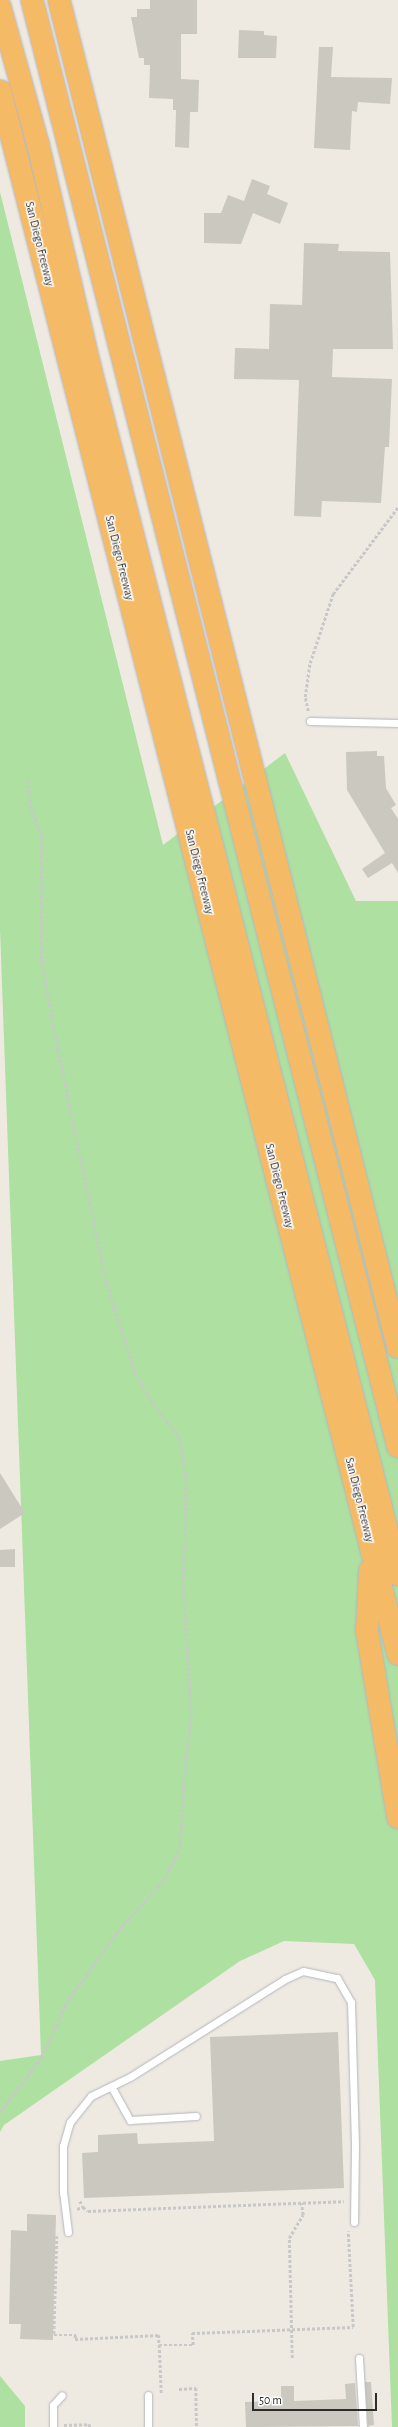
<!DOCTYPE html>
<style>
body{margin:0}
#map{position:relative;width:398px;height:2427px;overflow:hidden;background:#eeeae1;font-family:"Alegreya Sans",sans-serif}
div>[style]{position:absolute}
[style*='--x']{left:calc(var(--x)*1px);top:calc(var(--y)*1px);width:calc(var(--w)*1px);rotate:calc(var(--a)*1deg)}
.green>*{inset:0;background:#ade0a1}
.building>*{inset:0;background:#cac8bf}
.path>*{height:2.5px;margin-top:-1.25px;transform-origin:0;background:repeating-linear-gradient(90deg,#c8c8c8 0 3px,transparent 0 5px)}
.roads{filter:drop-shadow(0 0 1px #b4b5bf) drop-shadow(0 0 1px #b4b5bf)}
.lane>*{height:7px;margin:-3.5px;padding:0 3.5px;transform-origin:3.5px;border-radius:3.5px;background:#fff}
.highway>*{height:22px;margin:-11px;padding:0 11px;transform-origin:11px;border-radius:11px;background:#f5ba65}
span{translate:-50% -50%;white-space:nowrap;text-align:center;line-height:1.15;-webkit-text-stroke:3px #fff;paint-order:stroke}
.street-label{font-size:12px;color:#2d2d2d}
.scale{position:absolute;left:252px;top:2393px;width:125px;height:18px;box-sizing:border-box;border:2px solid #2d2d2d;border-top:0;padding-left:5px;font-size:12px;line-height:14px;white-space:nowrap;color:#2d2d2d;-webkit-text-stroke:3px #fff;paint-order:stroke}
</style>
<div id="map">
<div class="green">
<i style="clip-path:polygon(0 192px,163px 845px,285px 753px,356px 901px,398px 901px,398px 2427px,392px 2427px,375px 1980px,354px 1944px,284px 1941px,240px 1961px,4px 2125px,0 2132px,0 2061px,41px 2055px,0 929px)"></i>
<i style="clip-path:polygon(0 2376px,25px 2406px,25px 2427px,0 2427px)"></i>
</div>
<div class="building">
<i style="clip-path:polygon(150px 0,197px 0,197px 34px,181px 34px,181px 79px,199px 80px,198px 112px,190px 112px,189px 148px,175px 147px,176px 110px,173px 110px,173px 99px,149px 98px,150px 65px,144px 65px,144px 58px,139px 58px,131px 17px,137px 17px,137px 9px,150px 9px)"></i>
<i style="clip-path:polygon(239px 30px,262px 31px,264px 31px,264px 35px,277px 36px,276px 58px,238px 58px)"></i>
<i style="clip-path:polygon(319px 47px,333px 47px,331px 77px,392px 78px,390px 104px,358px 102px,357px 112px,352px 111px,350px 150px,314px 148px)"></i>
<i style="clip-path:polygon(252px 179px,270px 186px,267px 194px,288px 203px,280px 224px,253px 213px,241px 244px,204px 243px,204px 213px,221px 213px,228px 195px,244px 201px)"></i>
<i style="clip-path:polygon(304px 243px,339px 244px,338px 251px,390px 252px,393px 349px,333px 349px,332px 377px,392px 379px,389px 447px,385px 447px,381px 503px,322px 501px,321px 517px,294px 516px,299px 380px,234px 379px,235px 348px,269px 349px,270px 304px,302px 305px)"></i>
<i style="clip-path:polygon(377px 751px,377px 756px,384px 756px,386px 788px,396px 805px,391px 808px,398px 819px,398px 873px,392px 863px,368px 878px,362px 869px,385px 853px,347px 790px,346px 752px)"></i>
<i style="clip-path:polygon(0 1473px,25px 1513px,0 1529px)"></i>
<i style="clip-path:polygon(15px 1549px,15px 1567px,0 1567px,0 1550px)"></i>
<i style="clip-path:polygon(338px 2032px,344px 2188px,84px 2198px,82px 2153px,98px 2152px,98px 2135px,137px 2133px,138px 2144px,214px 2141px,210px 2037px)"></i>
<i style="clip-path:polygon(27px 2214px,56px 2215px,53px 2340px,20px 2339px,21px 2324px,9px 2324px,11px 2230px,27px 2231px)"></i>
<i style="clip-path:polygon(365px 2382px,371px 2382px,374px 2425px,368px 2426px)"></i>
<i style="clip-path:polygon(355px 2383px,358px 2426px,246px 2427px,245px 2402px,281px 2401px,281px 2386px,294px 2386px,294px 2401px,346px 2399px,345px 2384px)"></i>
</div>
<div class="path">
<i style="--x:308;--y:711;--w:14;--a:-102"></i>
<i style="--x:305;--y:697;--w:34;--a:-82"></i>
<i style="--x:310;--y:663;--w:73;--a:-71.6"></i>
<i style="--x:333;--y:594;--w:109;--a:-53.2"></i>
<i style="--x:0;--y:2112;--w:68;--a:-52.8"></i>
<i style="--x:41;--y:2058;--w:64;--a:-65"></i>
<i style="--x:68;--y:2000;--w:84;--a:-54.2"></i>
<i style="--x:117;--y:1932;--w:70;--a:-47.9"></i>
<i style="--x:164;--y:1880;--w:37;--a:-64"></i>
<i style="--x:180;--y:1847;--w:83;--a:-86.6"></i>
<i style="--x:185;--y:1764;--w:48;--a:-82.9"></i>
<i style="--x:191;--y:1716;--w:130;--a:-93.5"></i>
<i style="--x:183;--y:1586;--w:106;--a:-88.4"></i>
<i style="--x:186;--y:1480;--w:41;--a:-98.3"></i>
<i style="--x:180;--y:1439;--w:46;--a:-127.9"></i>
<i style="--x:152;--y:1403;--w:34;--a:-120"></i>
<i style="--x:135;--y:1373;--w:100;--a:-107.5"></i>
<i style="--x:105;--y:1278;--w:232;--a:-101.7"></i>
<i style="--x:58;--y:1051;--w:94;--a:-100.5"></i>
<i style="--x:41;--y:959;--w:123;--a:-90"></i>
<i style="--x:41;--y:836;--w:30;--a:-111"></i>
<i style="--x:30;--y:808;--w:28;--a:-94"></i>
<i style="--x:80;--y:2201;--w:7;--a:63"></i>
<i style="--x:77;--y:2209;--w:6;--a:-18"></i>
<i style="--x:83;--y:2207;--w:6;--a:39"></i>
<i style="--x:88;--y:2211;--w:256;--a:-2.2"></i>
<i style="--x:57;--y:2236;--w:99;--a:91.7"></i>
<i style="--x:54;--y:2335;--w:22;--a:0"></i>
<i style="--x:76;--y:2335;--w:4;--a:104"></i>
<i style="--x:75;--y:2339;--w:84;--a:-2.7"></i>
<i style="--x:159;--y:2335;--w:10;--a:90"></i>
<i style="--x:292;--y:2358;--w:120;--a:-91.4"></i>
<i style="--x:289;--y:2238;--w:27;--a:-59"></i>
<i style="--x:303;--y:2215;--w:12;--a:-99"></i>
<i style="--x:179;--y:2389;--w:17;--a:-3"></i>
<i style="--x:196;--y:2388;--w:39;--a:89"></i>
<i style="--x:161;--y:2393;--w:48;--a:-92.4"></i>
<i style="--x:159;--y:2345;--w:34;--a:0"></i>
<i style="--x:193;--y:2345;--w:12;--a:-95"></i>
<i style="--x:192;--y:2333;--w:161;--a:-2.1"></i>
<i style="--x:353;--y:2327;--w:96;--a:-93"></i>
<i style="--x:64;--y:2425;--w:25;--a:-2"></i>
<i style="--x:89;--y:2424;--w:3;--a:72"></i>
</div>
<div class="roads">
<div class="lane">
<i style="--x:310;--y:721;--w:88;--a:1.3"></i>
<i style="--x:111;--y:2086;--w:39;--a:61"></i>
<i style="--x:130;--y:2120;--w:66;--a:-3.5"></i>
<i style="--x:68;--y:2232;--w:39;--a:-97"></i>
<i style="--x:63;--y:2193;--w:47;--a:-90"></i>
<i style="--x:63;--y:2146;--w:25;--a:-74"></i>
<i style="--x:70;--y:2122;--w:33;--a:-51"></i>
<i style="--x:91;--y:2096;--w:43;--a:-26"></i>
<i style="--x:130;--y:2077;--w:183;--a:-32.3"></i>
<i style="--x:285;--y:1979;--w:20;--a:-24"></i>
<i style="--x:303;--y:1971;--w:35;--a:12"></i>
<i style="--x:337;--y:1978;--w:28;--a:60"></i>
<i style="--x:351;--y:2002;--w:142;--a:88.4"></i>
<i style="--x:355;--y:2144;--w:78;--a:90.7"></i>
<i style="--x:359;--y:2358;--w:69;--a:86.7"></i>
<i style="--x:53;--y:2427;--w:22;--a:-90"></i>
<i style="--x:53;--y:2405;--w:13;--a:-48"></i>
<i style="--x:148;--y:2427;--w:32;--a:-90"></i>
</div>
<div class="highway">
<i style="--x:32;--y:0;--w:1492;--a:75.8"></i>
<i style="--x:59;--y:0;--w:1389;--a:75.87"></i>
<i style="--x:0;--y:7;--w:142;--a:74.5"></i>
<i style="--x:38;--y:144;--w:225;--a:76.9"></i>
<i style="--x:89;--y:363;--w:1250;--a:75.69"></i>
<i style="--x:0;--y:91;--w:1613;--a:75.71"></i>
<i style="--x:370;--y:1571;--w:60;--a:92.9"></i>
<i style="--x:367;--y:1631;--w:189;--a:80.5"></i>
</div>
</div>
<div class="street-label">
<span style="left:39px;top:244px;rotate:76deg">San Diego Freeway</span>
<span style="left:119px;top:558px;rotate:76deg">San Diego Freeway</span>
<span style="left:199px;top:872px;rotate:76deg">San Diego Freeway</span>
<span style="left:279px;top:1186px;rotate:76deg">San Diego Freeway</span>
<span style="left:359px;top:1500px;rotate:76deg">San Diego Freeway</span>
</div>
<div class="scale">50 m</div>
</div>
